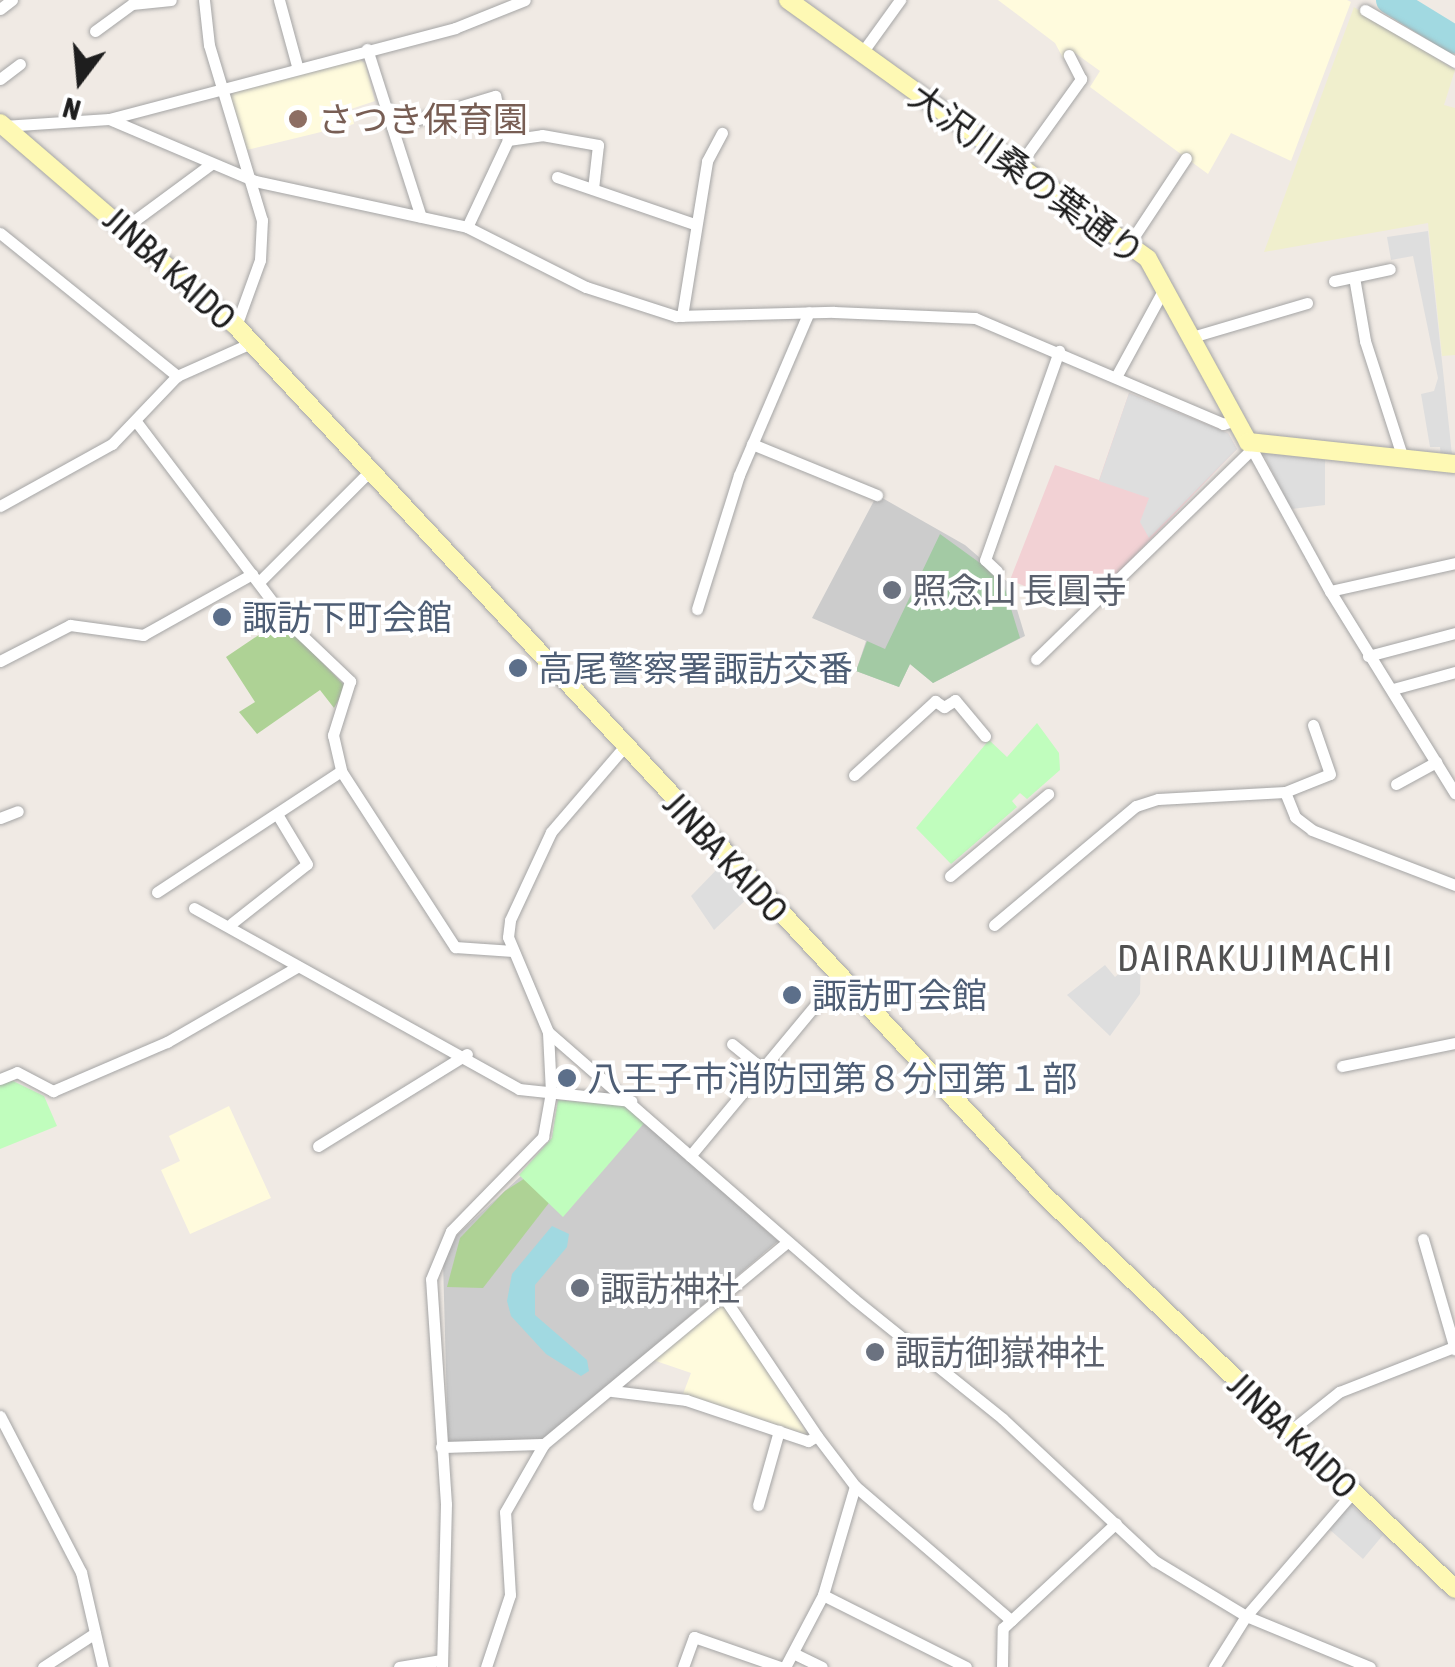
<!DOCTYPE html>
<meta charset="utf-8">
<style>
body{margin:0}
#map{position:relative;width:1455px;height:1667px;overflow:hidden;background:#f0eae4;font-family:"Asap Condensed","Noto Sans JP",sans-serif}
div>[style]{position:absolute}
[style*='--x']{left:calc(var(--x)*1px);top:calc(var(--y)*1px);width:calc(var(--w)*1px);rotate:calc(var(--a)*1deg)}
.commercial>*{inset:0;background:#f2d1d4}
.education>*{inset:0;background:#fffbdd}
.religious>*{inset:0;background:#ccc}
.farmland>*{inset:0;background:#f0efcd}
.forest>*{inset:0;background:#aed295}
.cemetery>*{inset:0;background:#a3caa4}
.park>*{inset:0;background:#c0fdbd}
.parking>*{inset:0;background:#dedede}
.water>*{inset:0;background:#a1d9e1}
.river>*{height:28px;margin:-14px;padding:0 14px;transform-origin:14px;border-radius:14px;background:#a1d9e1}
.roads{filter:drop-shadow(0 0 2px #a5a5a5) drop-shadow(0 0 2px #a5a5a5)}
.street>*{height:11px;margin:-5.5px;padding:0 5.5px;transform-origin:5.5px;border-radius:5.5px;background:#fff}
.secondary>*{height:18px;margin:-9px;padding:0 9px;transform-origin:9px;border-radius:9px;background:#fef9b4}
.dots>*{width:28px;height:28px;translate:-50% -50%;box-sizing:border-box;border:5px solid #fff;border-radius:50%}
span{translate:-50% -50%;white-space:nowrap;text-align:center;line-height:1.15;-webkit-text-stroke:8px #fff;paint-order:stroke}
.education-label{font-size:35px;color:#785e54}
.left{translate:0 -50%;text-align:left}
.street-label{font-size:35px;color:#1e1e1e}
.worship-label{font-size:35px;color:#5b616d}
.service-label{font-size:35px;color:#4e5e75}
.neighbourhood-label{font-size:38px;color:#515151;letter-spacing:2.5px}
.north{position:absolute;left:30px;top:30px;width:100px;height:100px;-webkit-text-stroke:8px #fff;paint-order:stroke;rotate:196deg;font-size:28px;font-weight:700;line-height:40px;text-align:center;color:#1e1e1e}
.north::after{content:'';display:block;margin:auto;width:35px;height:45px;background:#1e1e1e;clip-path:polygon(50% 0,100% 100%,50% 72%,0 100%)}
</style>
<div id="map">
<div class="commercial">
<i style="clip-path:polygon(1129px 393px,1228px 433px,1237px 449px,1083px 610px,1010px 580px,1055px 465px,1099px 480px)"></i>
</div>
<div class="education">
<i style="clip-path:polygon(998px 0,1347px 0,1351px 2px,1291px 161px,1231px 133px,1208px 174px,1090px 87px,1100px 71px,1075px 53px,1063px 58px,1055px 43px)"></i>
<i style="clip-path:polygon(355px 57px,365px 63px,375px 101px,351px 109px,354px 124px,247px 150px,230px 96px,236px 89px)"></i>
<i style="clip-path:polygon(229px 1106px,271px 1198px,190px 1234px,161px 1170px,180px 1161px,169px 1136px)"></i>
<i style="clip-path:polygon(724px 1304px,781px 1392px,808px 1435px,683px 1394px,691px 1373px,653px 1360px)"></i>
</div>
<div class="religious">
<i style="clip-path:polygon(877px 495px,965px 545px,1009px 583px,1025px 636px,933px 683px,910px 664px,899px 687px,856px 671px,866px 641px,812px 618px)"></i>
<i style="clip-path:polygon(558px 1100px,627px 1106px,778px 1241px,544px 1440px,448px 1443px,443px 1262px,457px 1235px,534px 1164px,552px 1138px)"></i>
</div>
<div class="farmland">
<i style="clip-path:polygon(1354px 7px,1455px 70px,1444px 105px,1455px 108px,1455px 355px,1442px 356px,1428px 223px,1264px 252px)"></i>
</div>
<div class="forest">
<i style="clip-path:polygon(281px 620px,346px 687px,334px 708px,320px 690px,257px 734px,239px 712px,255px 702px,226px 657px)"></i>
<i style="clip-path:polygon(530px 1175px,552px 1199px,483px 1288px,447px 1287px,460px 1238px,505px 1191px)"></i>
</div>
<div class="cemetery">
<i style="clip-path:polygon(940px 534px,1002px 579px,1020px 638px,933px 683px,910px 664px,899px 687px,856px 671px,867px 641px,885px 649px)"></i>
</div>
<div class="park">
<i style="clip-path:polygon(1037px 723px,1059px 753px,1060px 770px,1027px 799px,1020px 793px,1012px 801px,1017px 807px,951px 864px,916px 828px,989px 740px,1007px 757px)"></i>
<i style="clip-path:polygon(11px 1080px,44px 1096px,57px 1126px,0 1149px,0 1084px)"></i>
<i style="clip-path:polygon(558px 1100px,627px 1106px,645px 1122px,563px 1217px,519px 1175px,552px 1138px)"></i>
</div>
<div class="parking">
<i style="clip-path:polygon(1428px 231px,1453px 464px,1441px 463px,1440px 447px,1430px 447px,1421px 394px,1434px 391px,1438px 378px,1413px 256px,1391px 260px,1387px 237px)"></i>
<i style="clip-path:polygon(1129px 393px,1228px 433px,1237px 449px,1149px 538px,1140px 522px,1149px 498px,1099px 481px)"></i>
<i style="clip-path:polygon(1263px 453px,1325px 460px,1325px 505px,1291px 509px)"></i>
<i style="clip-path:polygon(722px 864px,751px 895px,714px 930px,691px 896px)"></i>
<i style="clip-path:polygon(1141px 955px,1140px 994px,1110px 1036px,1067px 995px,1105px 965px,1115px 977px)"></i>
<i style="clip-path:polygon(1350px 1504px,1383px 1535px,1363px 1559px,1329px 1529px)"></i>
</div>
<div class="water">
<i style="clip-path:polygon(552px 1226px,569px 1234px,567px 1247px,535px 1285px,535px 1315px,587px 1360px,589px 1371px,581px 1376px,546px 1354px,511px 1316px,507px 1301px,512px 1274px)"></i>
</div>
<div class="river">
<i style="--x:1390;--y:0;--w:76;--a:31.6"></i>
</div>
<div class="roads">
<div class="street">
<i style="--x:204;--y:0;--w:45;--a:83.7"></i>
<i style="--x:209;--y:45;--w:183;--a:73.2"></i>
<i style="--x:262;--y:220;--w:40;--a:92.9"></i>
<i style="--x:260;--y:260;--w:70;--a:110"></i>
<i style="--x:279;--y:0;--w:68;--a:74.7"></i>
<i style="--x:0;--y:9;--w:15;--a:-37"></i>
<i style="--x:1365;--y:10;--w:104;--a:30"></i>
<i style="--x:95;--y:31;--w:46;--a:-36.1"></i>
<i style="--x:132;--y:4;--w:39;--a:-6"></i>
<i style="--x:367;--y:49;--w:176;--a:72.2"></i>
<i style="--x:861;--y:54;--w:67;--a:-54.2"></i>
<i style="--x:0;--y:79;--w:25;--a:-37"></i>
<i style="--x:109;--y:119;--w:159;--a:23"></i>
<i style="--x:255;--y:181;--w:217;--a:12.2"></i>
<i style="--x:467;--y:227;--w:133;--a:26.8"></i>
<i style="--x:586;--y:287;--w:95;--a:17.9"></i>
<i style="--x:676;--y:316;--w:158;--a:-1.5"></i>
<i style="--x:834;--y:312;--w:141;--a:2.4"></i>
<i style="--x:975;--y:318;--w:270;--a:23.1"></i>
<i style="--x:1223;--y:424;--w:13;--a:-18"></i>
<i style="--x:3;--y:126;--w:106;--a:-3.8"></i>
<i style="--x:109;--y:119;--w:358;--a:-14.7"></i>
<i style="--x:455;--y:28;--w:75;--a:-21.8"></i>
<i style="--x:392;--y:127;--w:108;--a:-16.8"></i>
<i style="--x:495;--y:96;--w:46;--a:73.5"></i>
<i style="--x:508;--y:140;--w:96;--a:115.2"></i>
<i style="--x:508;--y:140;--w:34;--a:-8"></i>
<i style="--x:542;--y:135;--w:57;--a:10.1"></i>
<i style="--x:598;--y:145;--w:44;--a:96.5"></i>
<i style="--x:1020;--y:164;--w:105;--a:-54.3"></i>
<i style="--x:1081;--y:79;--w:27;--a:-117"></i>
<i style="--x:557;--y:177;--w:145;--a:18.9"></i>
<i style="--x:127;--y:226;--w:104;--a:-36.4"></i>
<i style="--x:0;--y:233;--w:228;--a:38.9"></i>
<i style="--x:1129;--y:244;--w:103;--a:-56.5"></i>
<i style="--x:1354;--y:277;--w:65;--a:80.2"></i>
<i style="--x:1365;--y:341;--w:124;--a:72.1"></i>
<i style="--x:1334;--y:281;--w:57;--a:-12.1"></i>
<i style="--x:682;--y:316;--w:157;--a:-80.8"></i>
<i style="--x:707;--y:161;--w:32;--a:-62"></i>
<i style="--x:1192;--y:337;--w:120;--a:-16.5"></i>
<i style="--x:1117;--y:375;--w:100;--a:-61.4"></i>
<i style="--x:138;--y:424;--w:248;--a:52.9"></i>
<i style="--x:288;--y:622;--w:86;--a:43.6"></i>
<i style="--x:350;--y:681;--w:57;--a:107.5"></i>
<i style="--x:333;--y:735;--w:37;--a:77"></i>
<i style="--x:341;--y:771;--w:210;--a:57.1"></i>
<i style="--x:455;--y:947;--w:58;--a:3.9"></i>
<i style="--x:1248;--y:442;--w:170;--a:61.2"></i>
<i style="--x:1330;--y:591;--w:238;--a:58.3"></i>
<i style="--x:752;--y:444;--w:135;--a:22.2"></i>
<i style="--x:0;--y:506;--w:128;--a:-29"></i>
<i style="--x:112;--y:444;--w:94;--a:-46.3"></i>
<i style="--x:177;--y:376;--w:81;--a:-24"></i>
<i style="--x:997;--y:571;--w:16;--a:-137"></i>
<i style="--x:985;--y:560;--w:222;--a:-70.5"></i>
<i style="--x:259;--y:582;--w:157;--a:-45"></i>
<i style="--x:1330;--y:591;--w:128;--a:-12.6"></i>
<i style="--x:697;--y:609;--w:140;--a:-72.6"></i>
<i style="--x:739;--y:475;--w:177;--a:-66.8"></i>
<i style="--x:1368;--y:656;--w:90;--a:-14.8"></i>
<i style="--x:1036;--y:659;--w:301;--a:-44.2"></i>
<i style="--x:0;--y:661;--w:79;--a:-27.2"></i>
<i style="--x:70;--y:625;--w:74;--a:7.8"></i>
<i style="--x:143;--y:635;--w:125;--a:-29.2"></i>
<i style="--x:1393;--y:689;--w:64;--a:-15.3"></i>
<i style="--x:854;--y:775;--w:110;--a:-42.4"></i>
<i style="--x:935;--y:701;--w:11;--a:34"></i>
<i style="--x:944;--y:707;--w:13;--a:-32"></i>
<i style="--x:955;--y:700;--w:47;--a:50.2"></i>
<i style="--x:1396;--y:784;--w:46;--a:-28.8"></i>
<i style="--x:1285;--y:792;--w:48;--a:-21.8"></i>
<i style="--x:1330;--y:774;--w:52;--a:-109.1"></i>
<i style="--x:0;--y:818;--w:19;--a:-21"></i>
<i style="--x:950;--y:876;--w:128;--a:-39.9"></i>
<i style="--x:157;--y:892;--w:220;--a:-33.3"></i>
<i style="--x:194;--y:908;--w:372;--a:29.1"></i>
<i style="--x:519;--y:1089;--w:113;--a:6.1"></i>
<i style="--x:232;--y:923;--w:95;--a:-38.2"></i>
<i style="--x:307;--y:864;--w:58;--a:-121"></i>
<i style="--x:994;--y:925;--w:185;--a:-40"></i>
<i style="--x:1136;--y:806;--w:23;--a:-18"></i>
<i style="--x:1158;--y:799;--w:127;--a:-3.2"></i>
<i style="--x:1285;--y:792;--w:27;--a:68"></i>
<i style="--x:1295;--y:817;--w:21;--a:37"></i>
<i style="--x:1312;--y:830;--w:153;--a:21"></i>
<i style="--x:548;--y:1032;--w:406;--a:41.1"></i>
<i style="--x:854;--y:1299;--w:191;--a:38.8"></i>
<i style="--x:1003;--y:1419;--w:208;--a:43.1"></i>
<i style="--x:1155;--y:1561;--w:106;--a:31.1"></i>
<i style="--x:1246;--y:1616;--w:134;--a:22.4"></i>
<i style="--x:732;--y:1044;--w:40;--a:39"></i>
<i style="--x:1342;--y:1066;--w:115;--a:-11.5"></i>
<i style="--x:0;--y:1079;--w:18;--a:-22"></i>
<i style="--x:17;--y:1072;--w:41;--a:27.8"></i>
<i style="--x:53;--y:1091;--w:124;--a:-23.3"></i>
<i style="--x:167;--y:1042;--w:150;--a:-30"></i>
<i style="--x:318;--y:1146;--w:175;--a:-31.7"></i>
<i style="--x:690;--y:1156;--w:231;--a:-50.3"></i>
<i style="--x:1423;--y:1239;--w:115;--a:73.8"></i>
<i style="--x:725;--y:1299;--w:165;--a:56.1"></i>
<i style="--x:612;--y:1391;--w:75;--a:6.9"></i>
<i style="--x:686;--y:1400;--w:129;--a:18.6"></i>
<i style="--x:808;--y:1441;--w:10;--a:-29"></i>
<i style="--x:817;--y:1436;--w:63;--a:52.8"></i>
<i style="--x:855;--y:1486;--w:114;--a:106.4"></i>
<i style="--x:823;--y:1595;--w:81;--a:117.8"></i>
<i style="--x:0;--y:1416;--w:176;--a:62.6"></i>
<i style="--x:81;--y:1572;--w:98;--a:77"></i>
<i style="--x:1290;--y:1431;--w:63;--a:-38.5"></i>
<i style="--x:1339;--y:1392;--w:123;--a:-21.4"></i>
<i style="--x:441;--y:1447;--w:103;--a:-1.7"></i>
<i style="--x:544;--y:1444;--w:316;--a:-39.7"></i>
<i style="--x:855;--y:1486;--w:206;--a:40.7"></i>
<i style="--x:758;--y:1505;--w:77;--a:-74.2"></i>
<i style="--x:823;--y:1595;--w:160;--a:26.7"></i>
<i style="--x:793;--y:1653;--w:32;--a:26"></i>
<i style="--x:43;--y:1667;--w:62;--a:-33.2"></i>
<i style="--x:399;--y:1667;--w:43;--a:-9.5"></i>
<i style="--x:442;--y:1667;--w:163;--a:-88.6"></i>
<i style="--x:446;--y:1504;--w:225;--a:-93.8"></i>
<i style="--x:431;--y:1279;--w:52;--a:-67.4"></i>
<i style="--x:451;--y:1231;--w:132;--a:-45.6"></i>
<i style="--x:543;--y:1137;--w:46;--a:-79.9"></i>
<i style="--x:551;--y:1092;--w:60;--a:-92.9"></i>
<i style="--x:548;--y:1032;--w:103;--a:-112.8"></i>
<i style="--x:508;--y:937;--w:17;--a:-83"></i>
<i style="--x:510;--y:920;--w:97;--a:-65"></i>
<i style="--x:551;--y:832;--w:112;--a:-49.3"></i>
<i style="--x:486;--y:1667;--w:76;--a:-71.6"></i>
<i style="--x:510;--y:1595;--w:83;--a:-93.4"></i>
<i style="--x:505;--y:1512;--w:78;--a:-60.2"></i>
<i style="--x:683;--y:1667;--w:32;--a:-70"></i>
<i style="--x:694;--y:1637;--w:91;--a:19.2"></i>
<i style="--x:1002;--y:1667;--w:39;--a:-89"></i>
<i style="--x:1003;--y:1628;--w:154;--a:-42.9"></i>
<i style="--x:1214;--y:1667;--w:60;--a:-57.9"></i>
<i style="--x:1246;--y:1616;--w:164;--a:-49.2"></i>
</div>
<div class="secondary">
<i style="--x:788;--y:0;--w:443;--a:35.7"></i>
<i style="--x:1148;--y:259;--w:209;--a:61.3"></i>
<i style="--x:1248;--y:442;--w:208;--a:6.1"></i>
<i style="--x:0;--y:123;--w:311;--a:40.7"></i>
<i style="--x:236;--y:326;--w:1187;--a:47.08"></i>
<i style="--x:1044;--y:1195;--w:569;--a:43.79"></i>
</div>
</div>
<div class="dots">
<i style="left:298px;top:119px;background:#8d6e63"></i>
<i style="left:892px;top:590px;background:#6b7280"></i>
<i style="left:222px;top:617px;background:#5c6f8a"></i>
<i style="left:518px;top:668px;background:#5c6f8a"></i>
<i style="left:792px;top:995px;background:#5c6f8a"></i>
<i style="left:567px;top:1078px;background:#5c6f8a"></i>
<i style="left:580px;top:1288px;background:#6b7280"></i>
<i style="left:875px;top:1352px;background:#6b7280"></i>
</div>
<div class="education-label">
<span class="left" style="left:318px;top:119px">さつき保育園</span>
</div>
<div class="street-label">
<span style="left:1027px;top:174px;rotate:36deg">大沢川桑の葉通り</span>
<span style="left:170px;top:268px;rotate:42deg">JINBA KAIDO</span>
<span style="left:726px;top:857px;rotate:47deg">JINBA KAIDO</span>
<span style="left:1293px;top:1435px;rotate:44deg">JINBA KAIDO</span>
</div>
<div class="worship-label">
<span class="left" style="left:912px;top:590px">照念山 長圓寺</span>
<span class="left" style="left:600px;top:1288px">諏訪神社</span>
<span class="left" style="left:895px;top:1352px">諏訪御嶽神社</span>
</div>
<div class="service-label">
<span class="left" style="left:242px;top:617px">諏訪下町会館</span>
<span class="left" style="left:538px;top:668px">高尾警察署諏訪交番</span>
<span class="left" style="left:812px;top:995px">諏訪町会館</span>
<span class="left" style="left:587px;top:1078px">八王子市消防団第８分団第１部</span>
</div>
<div class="neighbourhood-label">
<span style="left:1256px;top:958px">DAIRAKUJIMACHI</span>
</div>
<div class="north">N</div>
</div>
